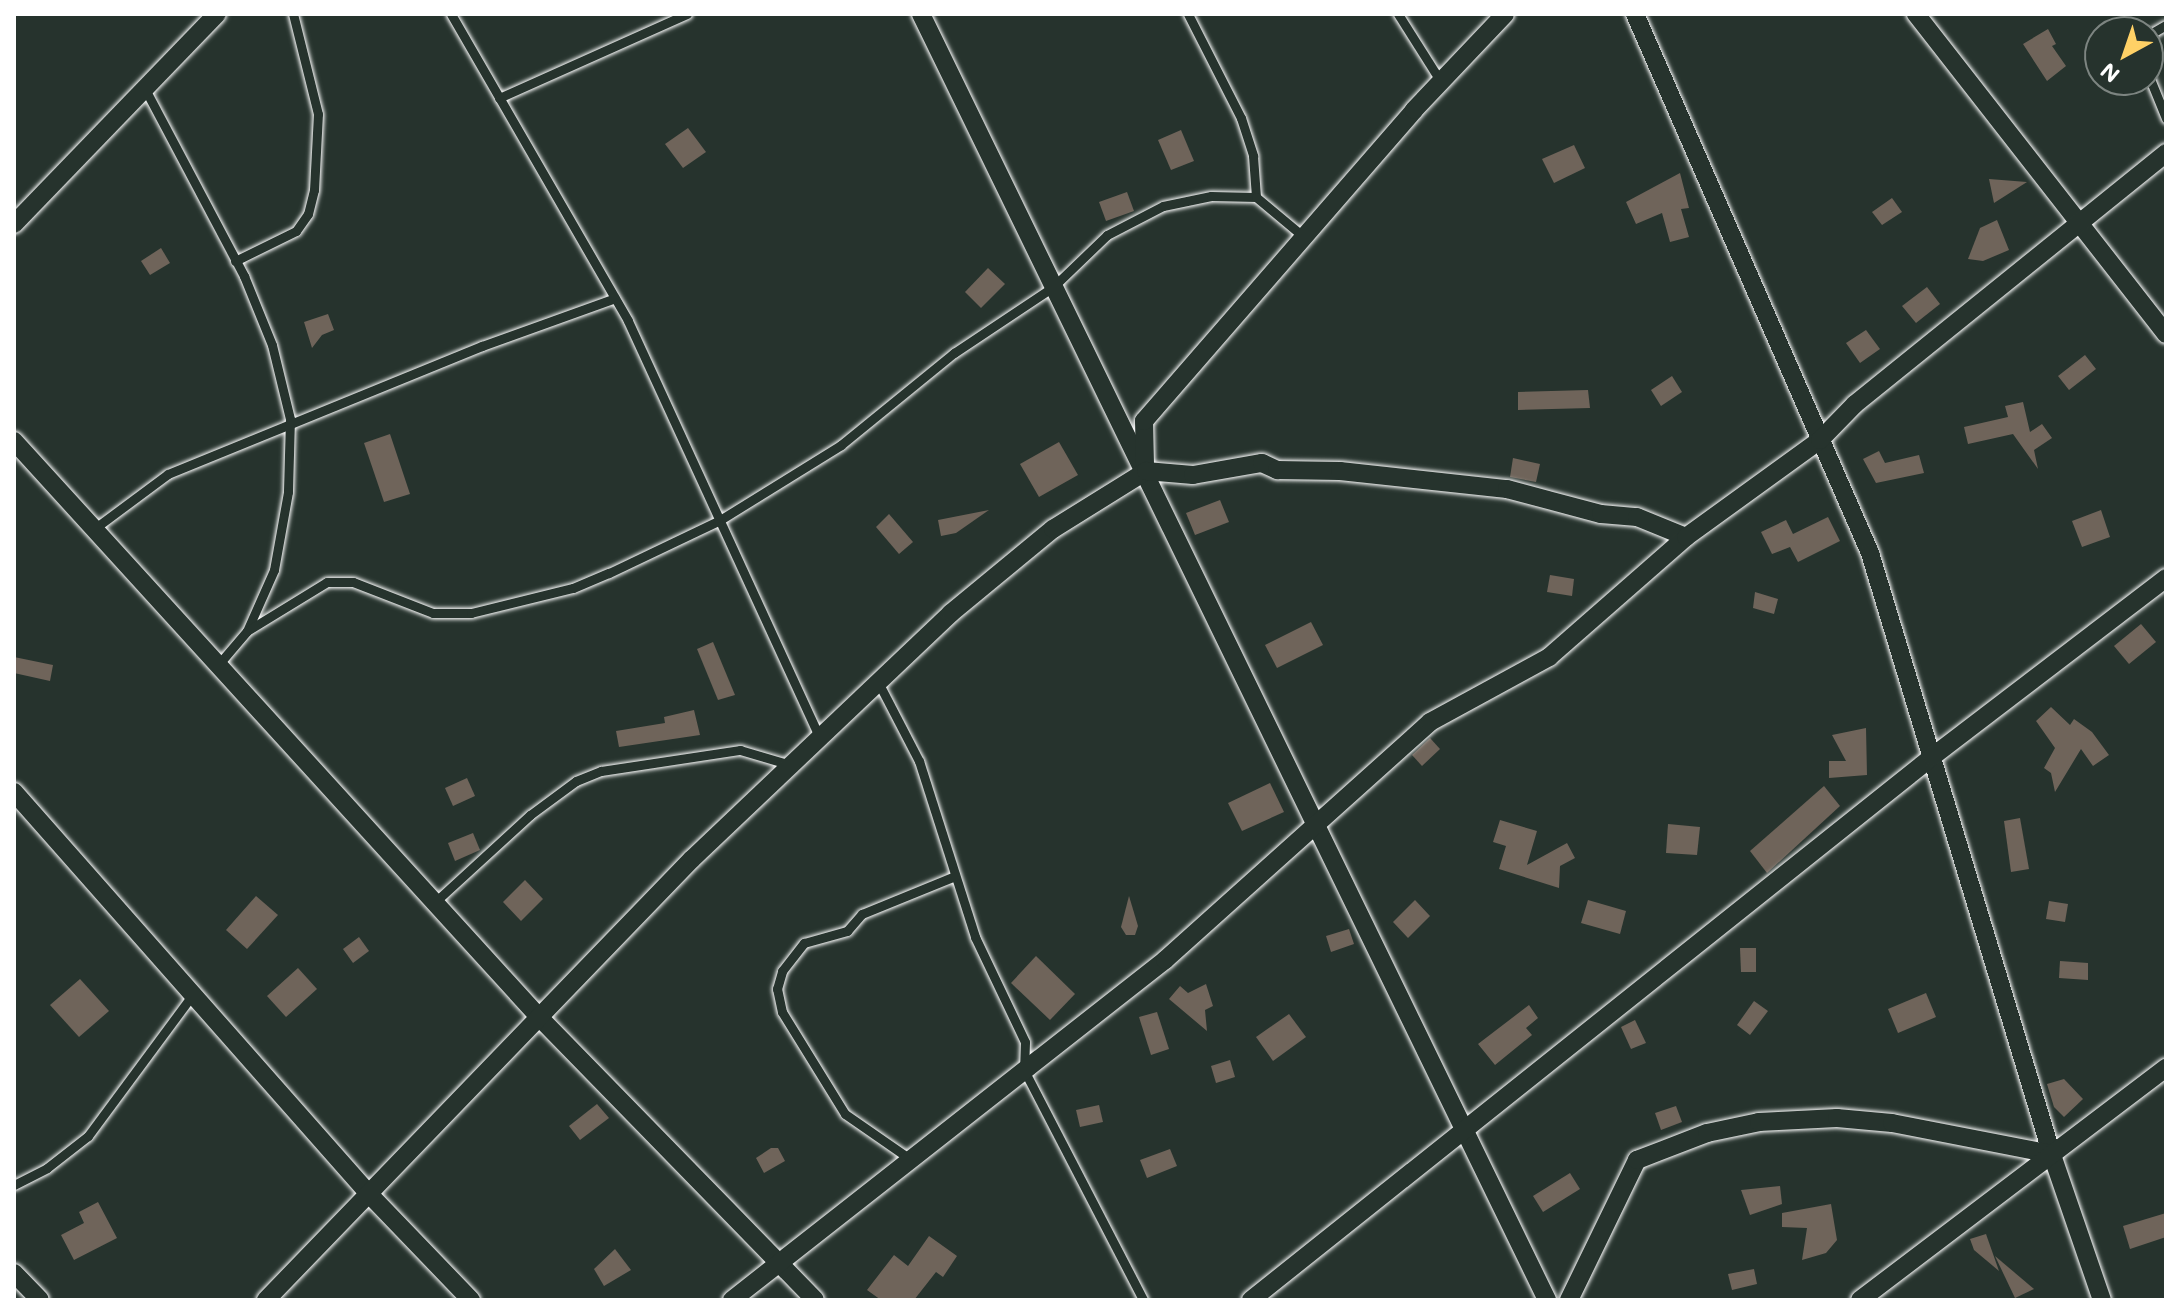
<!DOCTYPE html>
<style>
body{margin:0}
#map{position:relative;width:2180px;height:1314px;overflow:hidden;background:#26332d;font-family:Mali,sans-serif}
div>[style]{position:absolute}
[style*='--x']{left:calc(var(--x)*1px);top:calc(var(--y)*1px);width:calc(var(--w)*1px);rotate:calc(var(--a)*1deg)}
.building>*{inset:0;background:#6f645a}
.roads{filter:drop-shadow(0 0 2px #fff) drop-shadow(0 0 2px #fff)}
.lane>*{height:9px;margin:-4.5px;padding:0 4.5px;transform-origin:4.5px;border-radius:4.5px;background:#26332d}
.street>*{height:18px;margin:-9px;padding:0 9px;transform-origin:9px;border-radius:9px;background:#26332d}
span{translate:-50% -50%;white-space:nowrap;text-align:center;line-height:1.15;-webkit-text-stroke:6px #26332d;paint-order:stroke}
.frame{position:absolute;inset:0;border:16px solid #fff;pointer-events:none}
.north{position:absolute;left:2084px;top:16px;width:80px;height:80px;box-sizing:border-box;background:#26332d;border:2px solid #7d8581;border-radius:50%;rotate:220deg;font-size:22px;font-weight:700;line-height:32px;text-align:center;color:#fff}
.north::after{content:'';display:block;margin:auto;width:28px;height:36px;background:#ffd166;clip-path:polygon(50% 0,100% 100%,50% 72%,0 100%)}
</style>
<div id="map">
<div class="building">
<i style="clip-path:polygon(2048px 29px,2056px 44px,2052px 46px,2066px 66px,2047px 81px,2023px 44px)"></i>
<i style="clip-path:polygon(688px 128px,706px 152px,683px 168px,665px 144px)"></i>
<i style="clip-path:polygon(1181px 130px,1194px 161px,1171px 170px,1158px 140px)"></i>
<i style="clip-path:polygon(1574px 145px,1585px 168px,1554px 183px,1542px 159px)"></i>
<i style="clip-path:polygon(1680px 173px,1689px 208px,1681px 209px,1689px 237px,1670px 242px,1662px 213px,1636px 224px,1626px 202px)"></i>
<i style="clip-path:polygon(1989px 179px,2027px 182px,1994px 203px)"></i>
<i style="clip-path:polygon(1127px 192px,1134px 211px,1106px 221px,1099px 202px)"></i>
<i style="clip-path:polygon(1892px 198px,1902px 212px,1882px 225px,1872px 212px)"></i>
<i style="clip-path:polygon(1997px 220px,2009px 250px,1983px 261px,1968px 259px,1980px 228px)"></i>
<i style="clip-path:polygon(161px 248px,170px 263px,150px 275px,141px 261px)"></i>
<i style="clip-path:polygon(988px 268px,1005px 284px,981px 308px,965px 292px)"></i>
<i style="clip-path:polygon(1927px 287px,1940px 304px,1916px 323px,1902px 306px)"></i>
<i style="clip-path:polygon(328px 314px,334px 330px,322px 335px,312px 348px,304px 322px)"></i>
<i style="clip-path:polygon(1866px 330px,1880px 349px,1860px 363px,1846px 343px)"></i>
<i style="clip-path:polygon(2085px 355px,2096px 369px,2069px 390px,2058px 376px)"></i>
<i style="clip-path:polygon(1672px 376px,1682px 392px,1661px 406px,1651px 390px)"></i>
<i style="clip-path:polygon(1588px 390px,1590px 408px,1518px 410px,1518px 392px)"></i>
<i style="clip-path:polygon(2023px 402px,2030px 432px,2042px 424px,2052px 438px,2034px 450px,2038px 469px,2013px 434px,1968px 444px,1964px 427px,2008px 417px,2005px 406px)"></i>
<i style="clip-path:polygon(390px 434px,410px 494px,384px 502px,364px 443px)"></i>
<i style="clip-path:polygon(1059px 442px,1078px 475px,1039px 497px,1020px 464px)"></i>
<i style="clip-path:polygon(1879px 451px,1885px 463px,1919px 455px,1924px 473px,1876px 483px,1863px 459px)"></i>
<i style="clip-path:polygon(1513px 458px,1540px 464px,1536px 482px,1510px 477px)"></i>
<i style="clip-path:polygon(1220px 500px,1229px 522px,1195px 535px,1186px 513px)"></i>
<i style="clip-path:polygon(989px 510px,956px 533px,941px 536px,938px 520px)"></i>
<i style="clip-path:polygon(2101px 510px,2110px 537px,2082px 547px,2072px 521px)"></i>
<i style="clip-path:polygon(889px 514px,913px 542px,899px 554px,876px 527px)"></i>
<i style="clip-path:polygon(1828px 517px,1840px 541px,1798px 562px,1790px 547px,1772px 554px,1761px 532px,1786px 520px,1793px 534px)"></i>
<i style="clip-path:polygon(1550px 575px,1574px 579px,1572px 596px,1547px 592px)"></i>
<i style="clip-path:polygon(1755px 592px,1778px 599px,1774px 614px,1753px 608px)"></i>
<i style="clip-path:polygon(1311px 622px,1323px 645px,1277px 668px,1265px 645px)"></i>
<i style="clip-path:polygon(2141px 624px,2156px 642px,2129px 664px,2114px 646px)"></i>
<i style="clip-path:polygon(713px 642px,735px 695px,718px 700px,697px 649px)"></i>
<i style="clip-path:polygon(14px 657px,53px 665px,50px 681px,14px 673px)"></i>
<i style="clip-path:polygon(2051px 707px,2070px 725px,2074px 719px,2092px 732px,2109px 755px,2093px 766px,2081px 749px,2055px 792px,2051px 773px,2044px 768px,2055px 748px,2036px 721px)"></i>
<i style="clip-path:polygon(694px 710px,700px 735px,619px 747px,616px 731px,665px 723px,664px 717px)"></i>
<i style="clip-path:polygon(1866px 728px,1867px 775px,1829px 778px,1829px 761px,1846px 761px,1832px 735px)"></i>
<i style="clip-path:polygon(1430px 738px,1440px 749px,1422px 766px,1412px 755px)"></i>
<i style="clip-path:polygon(467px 778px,475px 796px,453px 806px,445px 788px)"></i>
<i style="clip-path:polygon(1270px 783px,1284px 812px,1242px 831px,1228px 803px)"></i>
<i style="clip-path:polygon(1824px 786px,1840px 806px,1767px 873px,1750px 851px)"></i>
<i style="clip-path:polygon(2020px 818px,2029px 869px,2011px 872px,2004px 821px)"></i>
<i style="clip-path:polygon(1500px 820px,1537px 831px,1527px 865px,1567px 843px,1575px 858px,1560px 866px,1559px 888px,1499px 869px,1506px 846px,1493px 842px)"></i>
<i style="clip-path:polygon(1668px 824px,1700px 827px,1697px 855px,1666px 853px)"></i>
<i style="clip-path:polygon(473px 833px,480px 850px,455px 861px,448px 843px)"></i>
<i style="clip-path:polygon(525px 880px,543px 899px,521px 921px,503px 902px)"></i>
<i style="clip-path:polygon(256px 896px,278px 915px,247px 949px,226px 930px)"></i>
<i style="clip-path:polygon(1129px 896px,1138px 926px,1135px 935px,1126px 935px,1121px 927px)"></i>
<i style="clip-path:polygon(1415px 900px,1430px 916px,1408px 938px,1393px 922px)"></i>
<i style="clip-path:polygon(1588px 900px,1626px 911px,1620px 934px,1581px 923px)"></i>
<i style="clip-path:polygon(2049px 901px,2068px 904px,2065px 922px,2046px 919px)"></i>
<i style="clip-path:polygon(1349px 929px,1354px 944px,1331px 952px,1326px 936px)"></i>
<i style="clip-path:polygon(359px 937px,369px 951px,353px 963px,343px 949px)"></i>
<i style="clip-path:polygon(1740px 948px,1756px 948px,1756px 972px,1741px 972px)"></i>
<i style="clip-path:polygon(1036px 956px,1075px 994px,1050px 1020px,1011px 983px)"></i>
<i style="clip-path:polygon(2060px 961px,2088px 963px,2088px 980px,2059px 978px)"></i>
<i style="clip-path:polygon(298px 968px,317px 989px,286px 1017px,267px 996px)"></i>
<i style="clip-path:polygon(80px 979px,109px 1011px,79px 1037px,50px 1005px)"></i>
<i style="clip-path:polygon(1206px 984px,1213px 1006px,1205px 1010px,1207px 1031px,1169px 999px,1180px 986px,1188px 993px)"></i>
<i style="clip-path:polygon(1926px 993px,1936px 1017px,1898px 1033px,1888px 1009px)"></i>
<i style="clip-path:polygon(1754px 1001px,1768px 1011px,1750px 1035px,1737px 1025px)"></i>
<i style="clip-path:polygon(1529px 1005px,1538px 1018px,1526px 1028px,1532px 1035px,1495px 1065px,1478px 1044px)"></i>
<i style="clip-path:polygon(1157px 1012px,1169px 1049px,1151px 1055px,1139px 1017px)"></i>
<i style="clip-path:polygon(1289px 1014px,1306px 1037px,1273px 1061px,1256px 1037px)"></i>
<i style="clip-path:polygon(1635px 1020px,1646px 1043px,1631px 1049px,1621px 1027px)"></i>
<i style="clip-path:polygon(1230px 1060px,1235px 1077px,1216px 1083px,1211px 1066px)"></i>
<i style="clip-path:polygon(2064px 1079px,2083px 1099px,2064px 1117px,2054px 1107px,2047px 1084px)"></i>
<i style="clip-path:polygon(597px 1104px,609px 1118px,580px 1140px,569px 1126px)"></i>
<i style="clip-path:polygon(1099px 1105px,1103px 1122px,1080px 1127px,1076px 1110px)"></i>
<i style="clip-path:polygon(1676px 1106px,1682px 1122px,1661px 1130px,1655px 1113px)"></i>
<i style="clip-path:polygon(771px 1148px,778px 1148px,785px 1161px,764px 1173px,756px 1158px)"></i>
<i style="clip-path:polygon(1170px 1149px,1177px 1166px,1147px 1178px,1140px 1160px)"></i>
<i style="clip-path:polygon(1570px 1173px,1580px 1189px,1543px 1212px,1533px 1196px)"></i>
<i style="clip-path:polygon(1780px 1186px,1782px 1204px,1750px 1215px,1741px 1190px)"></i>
<i style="clip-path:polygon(98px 1202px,117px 1238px,74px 1260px,61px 1235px,84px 1223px,79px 1212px)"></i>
<i style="clip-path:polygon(1831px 1204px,1837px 1240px,1826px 1253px,1802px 1260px,1807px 1228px,1782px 1227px,1782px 1213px)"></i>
<i style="clip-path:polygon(2166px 1213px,2166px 1237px,2130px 1249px,2123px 1226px)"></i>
<i style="clip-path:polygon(1986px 1234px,1999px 1271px,1974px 1250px,1970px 1239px)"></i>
<i style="clip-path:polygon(929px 1236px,957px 1256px,943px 1277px,936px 1272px,914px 1300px,881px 1300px,867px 1290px,894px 1255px,908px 1266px)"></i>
<i style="clip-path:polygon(615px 1249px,631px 1270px,604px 1286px,594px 1269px)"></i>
<i style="clip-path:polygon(1995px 1256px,2034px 1289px,2015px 1298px)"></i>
<i style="clip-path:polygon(1754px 1269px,1757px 1284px,1732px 1290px,1728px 1274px)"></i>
</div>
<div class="roads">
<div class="lane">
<i style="--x:451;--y:14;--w:354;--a:60"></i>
<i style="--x:628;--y:321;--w:459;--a:65.3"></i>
<i style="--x:1188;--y:14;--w:117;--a:63"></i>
<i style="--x:1241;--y:118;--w:40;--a:72"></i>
<i style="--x:1253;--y:156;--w:41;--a:85.8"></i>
<i style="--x:1398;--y:14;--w:80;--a:57.7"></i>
<i style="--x:2148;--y:48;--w:16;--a:-75"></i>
<i style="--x:2152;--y:33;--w:16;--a:-30"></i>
<i style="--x:2148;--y:74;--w:48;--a:67.8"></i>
<i style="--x:144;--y:87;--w:214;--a:62.1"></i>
<i style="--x:244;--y:276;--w:74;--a:67.9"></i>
<i style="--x:272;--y:345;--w:76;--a:76.3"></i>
<i style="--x:290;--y:419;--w:73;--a:91.6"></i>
<i style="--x:288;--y:492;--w:79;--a:100.2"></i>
<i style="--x:274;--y:570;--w:67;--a:113.9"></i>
<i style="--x:247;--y:631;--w:45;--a:130.5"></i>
<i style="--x:499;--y:98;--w:206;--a:-24.1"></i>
<i style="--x:235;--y:261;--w:68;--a:-26.2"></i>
<i style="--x:296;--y:231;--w:21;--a:-55"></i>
<i style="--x:308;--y:214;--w:25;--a:-76"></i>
<i style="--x:314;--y:190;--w:76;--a:-87"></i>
<i style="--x:318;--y:114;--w:103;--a:-104"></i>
<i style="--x:94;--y:529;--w:92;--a:-36.6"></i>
<i style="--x:168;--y:474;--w:339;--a:-22.2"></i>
<i style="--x:482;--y:346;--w:141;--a:-19.8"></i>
<i style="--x:247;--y:631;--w:94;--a:-31.5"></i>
<i style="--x:327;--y:582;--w:26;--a:0"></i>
<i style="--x:353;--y:582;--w:86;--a:21.2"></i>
<i style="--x:433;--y:613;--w:38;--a:0"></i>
<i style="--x:471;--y:613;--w:105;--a:-13.8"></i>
<i style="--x:573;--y:588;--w:39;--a:-23"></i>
<i style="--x:609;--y:573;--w:123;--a:-25.5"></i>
<i style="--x:720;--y:520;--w:142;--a:-31.8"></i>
<i style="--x:841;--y:445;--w:146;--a:-39.2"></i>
<i style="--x:954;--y:353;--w:119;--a:-33.7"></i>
<i style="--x:1053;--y:287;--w:75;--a:-43.9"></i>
<i style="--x:1107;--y:235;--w:63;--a:-27.4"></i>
<i style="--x:1163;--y:206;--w:49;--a:-11.8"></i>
<i style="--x:1211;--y:196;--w:45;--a:1.3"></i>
<i style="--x:1256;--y:197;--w:62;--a:39.8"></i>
<i style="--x:878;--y:682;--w:89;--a:62.6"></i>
<i style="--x:919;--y:761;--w:185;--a:72.3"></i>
<i style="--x:975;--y:937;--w:116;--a:64.5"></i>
<i style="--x:1025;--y:1042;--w:28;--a:92"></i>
<i style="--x:1024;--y:1070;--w:259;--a:62.6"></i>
<i style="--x:435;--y:902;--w:129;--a:-42.5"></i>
<i style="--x:530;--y:815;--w:57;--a:-36.5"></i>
<i style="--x:576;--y:781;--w:27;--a:-22"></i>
<i style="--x:601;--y:771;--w:141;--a:-8.6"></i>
<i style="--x:740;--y:750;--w:53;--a:16.4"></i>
<i style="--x:910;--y:1159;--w:79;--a:-145.3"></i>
<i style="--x:845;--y:1114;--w:120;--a:-121.7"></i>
<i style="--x:782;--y:1012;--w:24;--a:-102"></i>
<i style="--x:777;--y:989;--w:19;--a:-74"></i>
<i style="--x:782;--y:971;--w:36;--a:-52"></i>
<i style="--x:804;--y:943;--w:45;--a:-15.6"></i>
<i style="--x:847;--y:931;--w:23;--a:-49"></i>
<i style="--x:862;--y:914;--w:100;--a:-22.2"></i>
<i style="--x:14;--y:1185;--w:37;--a:-27"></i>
<i style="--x:47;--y:1168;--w:52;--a:-38"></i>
<i style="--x:88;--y:1136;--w:177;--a:-53.5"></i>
</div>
<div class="street">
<i style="--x:921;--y:14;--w:1430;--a:64.04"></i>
<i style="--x:1635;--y:14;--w:588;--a:66.44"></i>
<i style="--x:1870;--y:553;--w:629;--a:73.18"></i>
<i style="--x:2052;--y:1155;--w:153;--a:71"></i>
<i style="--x:1916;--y:14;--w:406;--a:52"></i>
<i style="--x:14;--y:224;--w:292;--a:-46"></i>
<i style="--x:14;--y:441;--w:779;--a:47.65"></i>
<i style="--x:539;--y:1017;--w:395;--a:45.7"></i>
<i style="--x:1145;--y:464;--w:43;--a:-91.3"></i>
<i style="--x:1144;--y:421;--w:412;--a:-49"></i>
<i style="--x:1414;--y:110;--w:132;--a:-46.5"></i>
<i style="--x:14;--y:792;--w:536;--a:48.55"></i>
<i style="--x:369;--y:1194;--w:147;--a:46.1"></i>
<i style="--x:14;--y:1273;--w:37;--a:46"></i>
<i style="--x:266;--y:1300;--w:613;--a:-45.99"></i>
<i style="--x:692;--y:859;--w:357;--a:-43.5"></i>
<i style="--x:951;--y:613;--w:132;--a:-39.5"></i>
<i style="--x:1053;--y:529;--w:110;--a:-31.9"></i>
<i style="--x:1146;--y:471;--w:47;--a:4.9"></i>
<i style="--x:1193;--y:475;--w:70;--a:-9.9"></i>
<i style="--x:1262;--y:463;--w:17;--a:25"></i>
<i style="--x:1277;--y:470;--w:63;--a:0.9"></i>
<i style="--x:1340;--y:471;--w:168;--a:6.2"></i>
<i style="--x:1507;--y:489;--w:97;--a:14.9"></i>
<i style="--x:1601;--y:514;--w:36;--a:5"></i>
<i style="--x:1637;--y:517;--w:53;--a:22.2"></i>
<i style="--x:732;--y:1300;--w:551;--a:-38.14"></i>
<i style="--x:1165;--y:960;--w:356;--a:-41.9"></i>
<i style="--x:1430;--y:722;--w:136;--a:-28.6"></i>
<i style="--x:1549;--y:657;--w:182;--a:-41.2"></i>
<i style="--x:1686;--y:537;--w:165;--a:-35.9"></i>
<i style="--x:1820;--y:440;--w:50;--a:-45.8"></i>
<i style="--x:1855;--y:404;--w:400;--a:-38.9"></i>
<i style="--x:1251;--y:1300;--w:871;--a:-38.57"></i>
<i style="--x:1932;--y:757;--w:295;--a:-37.4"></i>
<i style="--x:1569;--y:1300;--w:156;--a:-64.1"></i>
<i style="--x:1637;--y:1160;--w:75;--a:-21.1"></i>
<i style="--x:1707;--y:1133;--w:53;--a:-11.9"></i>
<i style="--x:1759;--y:1122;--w:78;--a:-2.9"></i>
<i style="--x:1837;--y:1118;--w:55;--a:5.2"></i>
<i style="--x:1892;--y:1123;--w:163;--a:11"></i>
<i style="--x:1860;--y:1300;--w:384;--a:-37.2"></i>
</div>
</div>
<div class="frame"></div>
<div class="north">N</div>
</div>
